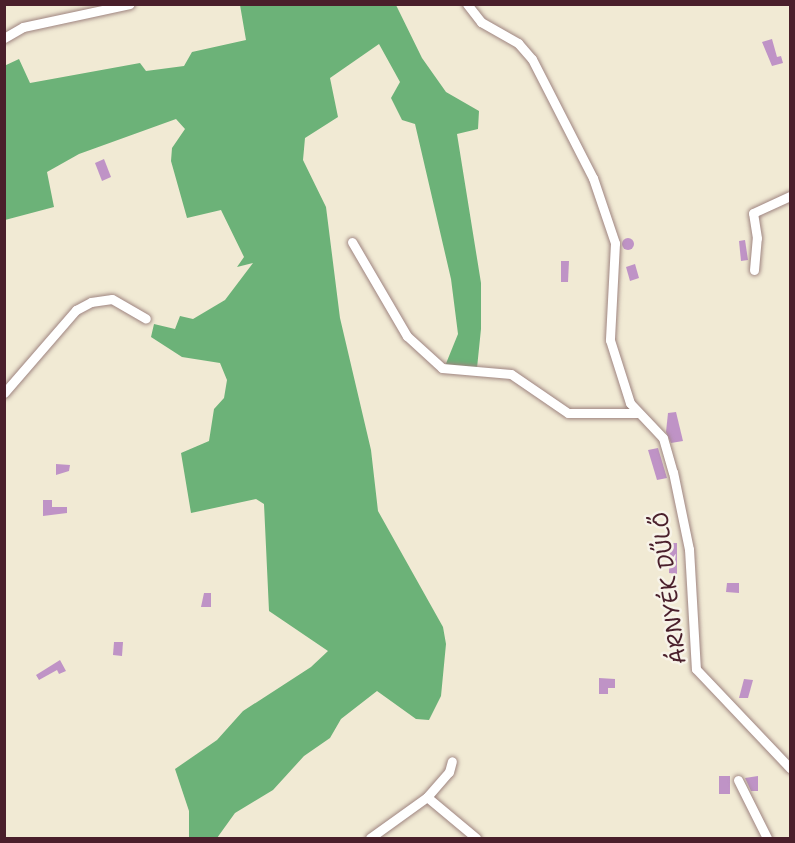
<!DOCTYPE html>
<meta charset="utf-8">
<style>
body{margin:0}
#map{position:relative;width:795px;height:843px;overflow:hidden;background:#f1ead4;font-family:"Shantell Sans",sans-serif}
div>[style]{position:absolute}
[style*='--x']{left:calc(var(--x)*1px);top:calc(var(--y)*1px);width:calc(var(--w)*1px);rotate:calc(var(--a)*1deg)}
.forest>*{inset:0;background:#6cb278}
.building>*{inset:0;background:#bf93c6}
.round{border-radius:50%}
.roads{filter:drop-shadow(0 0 2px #9e8480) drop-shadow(0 0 2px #9e8480)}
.minor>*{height:9px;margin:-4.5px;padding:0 4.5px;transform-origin:4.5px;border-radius:4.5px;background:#fff}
span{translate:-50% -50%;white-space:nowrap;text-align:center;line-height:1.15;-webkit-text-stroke:5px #f7f3e8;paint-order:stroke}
.street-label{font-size:22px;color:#4a1f2b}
.frame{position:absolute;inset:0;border:6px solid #4a1f2b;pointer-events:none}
</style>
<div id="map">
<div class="forest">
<i style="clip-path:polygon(240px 5px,396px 5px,422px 58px,446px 92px,479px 111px,478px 129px,457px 134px,481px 283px,481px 329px,477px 368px,445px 366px,458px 334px,451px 279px,415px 124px,402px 120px,391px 98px,400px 82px,379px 44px,330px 78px,338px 117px,305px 138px,303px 160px,326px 207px,340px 318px,371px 450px,378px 511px,443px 627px,446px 644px,441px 696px,429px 720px,416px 719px,377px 691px,341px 719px,330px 738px,304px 756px,273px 790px,235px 813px,217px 838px,189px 838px,189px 811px,175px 769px,217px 740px,243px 711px,311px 667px,328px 651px,269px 611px,264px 504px,256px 499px,191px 513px,181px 453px,209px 441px,214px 409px,224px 398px,227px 380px,220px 363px,182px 357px,151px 337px,154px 324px,175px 329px,180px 316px,193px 319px,225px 300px,253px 263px,237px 267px,244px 257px,221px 210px,187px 218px,171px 161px,172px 148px,185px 129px,176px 119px,79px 154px,47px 172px,54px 207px,5px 220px,4px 66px,19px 59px,30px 83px,140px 63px,146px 71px,184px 66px,192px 52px,246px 40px)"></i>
</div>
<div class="building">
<i style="clip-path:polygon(772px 39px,777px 57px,781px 56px,783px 63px,772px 66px,762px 42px)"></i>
<i style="clip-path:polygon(104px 159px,111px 177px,102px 181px,95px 163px)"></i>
<i class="round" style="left:622px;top:238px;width:12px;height:12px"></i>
<i style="clip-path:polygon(745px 240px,748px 260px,741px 261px,739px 241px)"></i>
<i style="clip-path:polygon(561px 261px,569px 261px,568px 282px,561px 282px)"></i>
<i style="clip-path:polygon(635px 264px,639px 278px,630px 281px,626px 267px)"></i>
<i style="clip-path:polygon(676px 412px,683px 441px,671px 443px,666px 432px,668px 413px)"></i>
<i style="clip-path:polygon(658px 448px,667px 478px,657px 480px,648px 450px)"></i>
<i style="clip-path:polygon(56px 464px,70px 465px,69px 471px,56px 475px)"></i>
<i style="clip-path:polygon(43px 500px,52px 500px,52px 507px,67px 507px,67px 513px,43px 516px)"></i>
<i style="clip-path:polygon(670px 543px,677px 543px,677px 574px,669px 573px)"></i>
<i style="clip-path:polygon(727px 583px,739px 583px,739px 593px,726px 592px)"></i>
<i style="clip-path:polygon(204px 593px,211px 593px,211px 607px,201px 607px)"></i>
<i style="clip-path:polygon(114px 642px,123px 642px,122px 656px,113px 655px)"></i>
<i style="clip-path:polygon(60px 660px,66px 671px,59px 674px,57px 670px,39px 680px,36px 675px)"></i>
<i style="clip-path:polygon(599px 678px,615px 679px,615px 688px,608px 688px,608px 694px,599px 694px)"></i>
<i style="clip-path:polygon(744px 679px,753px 680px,748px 698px,739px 698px)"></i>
<i style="clip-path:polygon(719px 776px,730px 776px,730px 794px,719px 794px)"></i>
<i style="clip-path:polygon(758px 776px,758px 791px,751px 791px,745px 778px)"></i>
</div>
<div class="roads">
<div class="minor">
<i style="--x:467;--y:4;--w:23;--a:52"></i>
<i style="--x:481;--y:22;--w:43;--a:29.6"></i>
<i style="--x:518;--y:43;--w:21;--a:49"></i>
<i style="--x:532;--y:59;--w:134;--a:62.9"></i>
<i style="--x:593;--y:178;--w:69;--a:71.3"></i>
<i style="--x:615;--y:243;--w:97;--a:93"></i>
<i style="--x:610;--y:340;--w:66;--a:72.4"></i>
<i style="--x:630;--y:403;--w:48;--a:46.7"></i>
<i style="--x:663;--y:438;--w:35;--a:74"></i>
<i style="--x:673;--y:472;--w:79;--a:78.3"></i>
<i style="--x:689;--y:549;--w:120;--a:86.7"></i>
<i style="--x:696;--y:669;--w:137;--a:46.5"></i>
<i style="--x:4;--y:38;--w:22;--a:-30"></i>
<i style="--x:23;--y:27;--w:109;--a:-12.1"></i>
<i style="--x:352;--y:242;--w:109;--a:59.7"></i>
<i style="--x:407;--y:336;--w:47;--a:42.4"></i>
<i style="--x:442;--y:368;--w:69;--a:5"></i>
<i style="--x:511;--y:374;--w:69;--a:34.4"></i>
<i style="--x:568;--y:413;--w:69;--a:0"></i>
<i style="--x:754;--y:270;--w:32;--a:-85"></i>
<i style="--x:757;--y:238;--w:25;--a:-99"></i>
<i style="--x:753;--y:213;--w:41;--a:-24.7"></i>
<i style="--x:4;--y:393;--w:110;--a:-49.1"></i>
<i style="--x:76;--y:310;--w:17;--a:-28"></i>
<i style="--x:91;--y:302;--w:21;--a:-8"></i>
<i style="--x:112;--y:299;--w:39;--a:30"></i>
<i style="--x:738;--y:780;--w:65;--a:63.4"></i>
<i style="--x:427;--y:797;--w:64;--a:39.9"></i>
<i style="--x:370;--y:838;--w:70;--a:-35.7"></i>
<i style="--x:427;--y:797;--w:33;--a:-49"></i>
<i style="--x:449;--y:772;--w:11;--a:-75"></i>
</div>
</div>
<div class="street-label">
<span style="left:669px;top:588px;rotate:-97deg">ÁRNYÉK DŰLŐ</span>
</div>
<div class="frame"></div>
</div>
